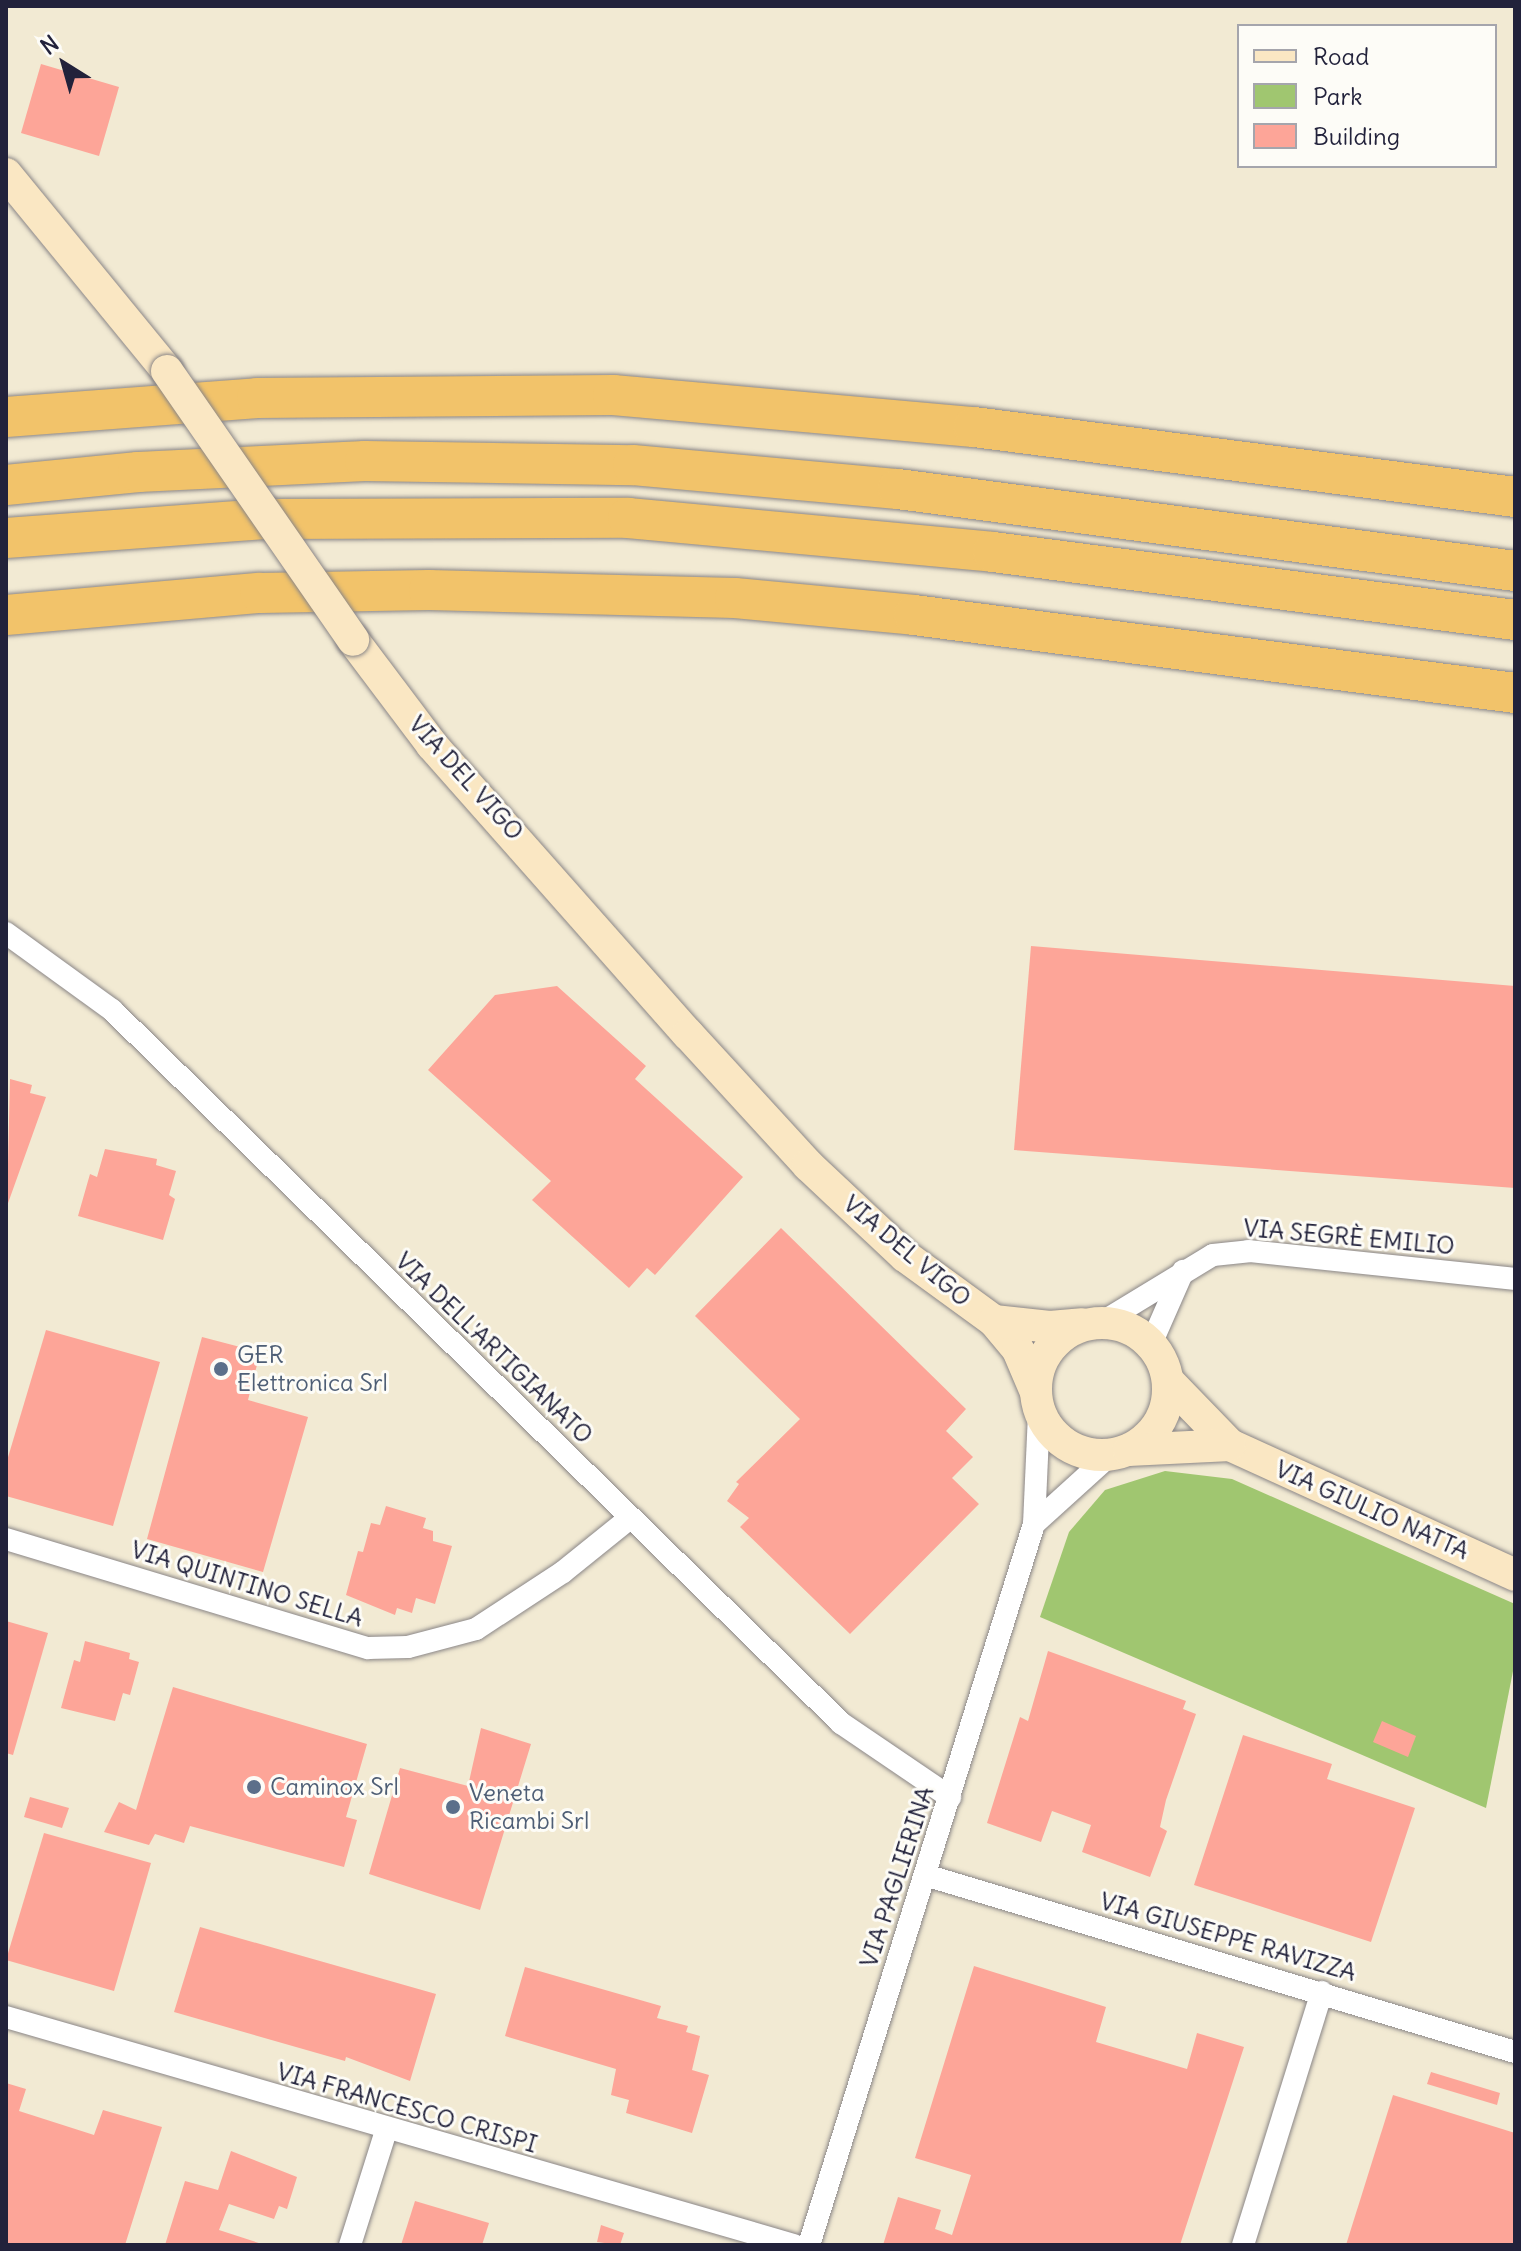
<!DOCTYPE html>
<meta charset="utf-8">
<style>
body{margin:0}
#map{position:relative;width:1521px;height:2251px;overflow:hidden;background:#f2ead3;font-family:Delius,sans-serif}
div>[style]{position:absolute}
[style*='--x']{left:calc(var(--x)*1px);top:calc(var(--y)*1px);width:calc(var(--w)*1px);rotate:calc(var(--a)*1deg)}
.green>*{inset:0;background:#a0c670}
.building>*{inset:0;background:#fda598}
.roads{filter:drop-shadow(0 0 2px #8a8687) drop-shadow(0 0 2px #8a8687)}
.street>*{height:22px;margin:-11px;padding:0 11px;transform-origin:11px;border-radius:11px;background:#fff}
.secondary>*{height:32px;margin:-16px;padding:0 16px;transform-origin:16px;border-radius:16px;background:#fae7c3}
.secondary>.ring{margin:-16px;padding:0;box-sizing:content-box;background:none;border:32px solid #fae7c3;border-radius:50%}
.highway>*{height:40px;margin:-20px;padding:0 20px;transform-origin:20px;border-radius:20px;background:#f2c36a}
.bridges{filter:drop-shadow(0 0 2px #8a8687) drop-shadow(0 0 2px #8a8687)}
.secondary-bridge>*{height:32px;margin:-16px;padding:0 16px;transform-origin:16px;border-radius:16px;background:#fae7c3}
.dots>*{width:22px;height:22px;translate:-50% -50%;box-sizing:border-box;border:4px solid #fdfcf7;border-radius:50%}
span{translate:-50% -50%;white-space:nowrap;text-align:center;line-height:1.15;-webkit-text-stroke:6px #fdfcf7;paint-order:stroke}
.street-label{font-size:24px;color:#22223b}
.service-label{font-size:24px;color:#4e5e75}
.left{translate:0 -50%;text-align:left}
.frame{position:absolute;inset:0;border:8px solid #22223b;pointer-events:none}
.legend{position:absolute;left:1237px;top:24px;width:260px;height:144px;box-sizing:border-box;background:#fdfcf7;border:2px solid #a5a5ac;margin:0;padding:10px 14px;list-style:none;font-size:24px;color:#22223b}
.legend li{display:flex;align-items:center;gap:16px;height:40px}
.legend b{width:40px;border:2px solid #a5a5ac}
.north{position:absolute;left:24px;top:24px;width:80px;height:80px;-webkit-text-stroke:6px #fdfcf7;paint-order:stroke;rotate:323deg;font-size:22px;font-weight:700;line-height:32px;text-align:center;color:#22223b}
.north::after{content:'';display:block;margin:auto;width:28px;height:36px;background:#22223b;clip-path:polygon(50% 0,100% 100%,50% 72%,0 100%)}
</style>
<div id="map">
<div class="green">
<i style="clip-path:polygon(1165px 1471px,1232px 1479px,1515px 1604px,1515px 1661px,1486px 1808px,1040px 1617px,1069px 1532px,1105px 1490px)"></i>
</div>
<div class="building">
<i style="clip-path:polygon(41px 64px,119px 87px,99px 156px,21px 133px)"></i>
<i style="clip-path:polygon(1031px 946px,1515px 986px,1515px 1188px,1014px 1150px)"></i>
<i style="clip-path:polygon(557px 986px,646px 1066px,635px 1079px,743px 1177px,655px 1275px,647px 1268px,629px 1288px,532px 1200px,551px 1181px,428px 1070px,495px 995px)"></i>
<i style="clip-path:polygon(10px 1079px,32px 1085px,30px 1093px,46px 1097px,7px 1206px)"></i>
<i style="clip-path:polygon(105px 1149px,157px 1159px,156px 1165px,176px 1171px,169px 1195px,175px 1199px,163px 1240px,78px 1216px,90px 1174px,97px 1177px)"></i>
<i style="clip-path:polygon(781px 1228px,966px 1409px,946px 1431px,973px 1457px,952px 1478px,979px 1504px,850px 1634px,740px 1527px,749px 1518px,727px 1501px,739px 1484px,736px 1482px,800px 1419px,695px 1316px)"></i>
<i style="clip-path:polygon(46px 1330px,160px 1362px,113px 1526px,6px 1496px,6px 1464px)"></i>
<i style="clip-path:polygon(202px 1337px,244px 1348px,242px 1357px,258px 1361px,248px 1400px,308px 1417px,263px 1572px,147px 1539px)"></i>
<i style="clip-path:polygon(386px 1506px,426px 1518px,423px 1528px,433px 1531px,433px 1541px,452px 1546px,435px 1604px,416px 1598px,412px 1613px,397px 1608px,395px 1615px,346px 1595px,358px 1551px,363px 1552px,371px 1523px,380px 1525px)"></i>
<i style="clip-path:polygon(6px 1621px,48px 1633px,13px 1755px,6px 1753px)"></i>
<i style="clip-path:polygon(85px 1641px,130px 1653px,129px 1659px,139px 1662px,130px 1695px,123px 1693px,115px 1721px,61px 1708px,74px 1660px,80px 1662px)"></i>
<i style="clip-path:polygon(1048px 1651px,1186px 1701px,1183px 1709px,1196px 1714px,1166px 1800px,1160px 1827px,1167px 1831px,1150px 1877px,1082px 1852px,1091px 1825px,1052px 1811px,1041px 1842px,987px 1823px,1020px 1717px,1028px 1721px)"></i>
<i style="clip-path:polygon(173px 1687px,367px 1744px,346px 1817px,357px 1820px,344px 1867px,190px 1826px,184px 1843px,155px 1834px,149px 1845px,104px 1832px,119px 1802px,136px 1810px)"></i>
<i style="clip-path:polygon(1382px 1721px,1416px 1736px,1408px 1757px,1373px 1742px)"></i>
<i style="clip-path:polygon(481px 1728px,531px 1744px,480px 1910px,369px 1874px,400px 1768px,468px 1786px)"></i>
<i style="clip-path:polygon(1243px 1735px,1332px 1764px,1327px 1779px,1415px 1808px,1371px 1942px,1194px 1885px)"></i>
<i style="clip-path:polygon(30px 1797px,69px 1808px,62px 1828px,24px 1817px)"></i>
<i style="clip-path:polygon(44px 1833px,151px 1863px,114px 1991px,6px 1960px)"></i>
<i style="clip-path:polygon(200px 1927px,436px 1994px,410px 2081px,346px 2057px,345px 2061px,174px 2012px)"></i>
<i style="clip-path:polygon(974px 1966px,1106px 2007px,1096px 2042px,1187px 2069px,1197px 2033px,1244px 2047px,1180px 2245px,883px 2245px,898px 2197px,941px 2210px,935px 2229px,952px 2235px,971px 2175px,915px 2158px)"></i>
<i style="clip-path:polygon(525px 1967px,661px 2006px,657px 2018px,688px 2026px,686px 2032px,700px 2036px,692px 2070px,709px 2075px,692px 2133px,626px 2113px,629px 2100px,611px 2095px,616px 2069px,505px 2036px)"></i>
<i style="clip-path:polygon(1431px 2072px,1500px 2093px,1497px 2105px,1427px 2084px)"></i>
<i style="clip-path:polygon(6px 2083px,26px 2089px,19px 2111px,94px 2135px,103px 2110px,162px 2127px,125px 2245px,6px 2245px)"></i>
<i style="clip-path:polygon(1393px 2095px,1515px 2133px,1515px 2245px,1346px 2245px)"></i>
<i style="clip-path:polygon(231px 2151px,297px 2177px,287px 2209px,279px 2206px,274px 2219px,229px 2204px,219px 2230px,265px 2245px,165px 2245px,185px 2181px,218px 2190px)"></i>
<i style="clip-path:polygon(415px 2201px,489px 2223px,482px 2245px,401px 2245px)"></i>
<i style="clip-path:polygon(601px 2225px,624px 2233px,620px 2245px,597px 2242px)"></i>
</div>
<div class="roads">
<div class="street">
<i style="--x:6;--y:933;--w:131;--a:36"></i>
<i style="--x:112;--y:1010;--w:1020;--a:44.36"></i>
<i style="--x:841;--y:1723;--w:132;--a:34.2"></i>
<i style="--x:1101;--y:1323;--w:131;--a:-31.3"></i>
<i style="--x:1213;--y:1255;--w:36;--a:-6"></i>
<i style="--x:1249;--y:1251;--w:267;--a:6"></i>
<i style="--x:1151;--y:1344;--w:80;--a:-66.3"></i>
<i style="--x:1034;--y:1524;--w:101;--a:-42.2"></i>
<i style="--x:6;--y:1539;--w:378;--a:16.8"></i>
<i style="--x:368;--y:1648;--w:40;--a:-1.4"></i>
<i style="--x:408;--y:1647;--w:70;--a:-14.8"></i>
<i style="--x:476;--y:1629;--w:104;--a:-33.2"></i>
<i style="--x:563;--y:1572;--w:86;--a:-38.9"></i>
<i style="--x:925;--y:1875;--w:616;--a:16.7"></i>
<i style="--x:6;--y:2017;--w:820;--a:16.14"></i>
<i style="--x:350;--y:2245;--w:120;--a:-72.5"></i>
<i style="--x:809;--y:2245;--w:755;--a:-72.67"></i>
<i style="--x:1034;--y:1524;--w:112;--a:-87.4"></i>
<i style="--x:1243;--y:2245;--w:265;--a:-72.7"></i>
</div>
<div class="secondary">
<i style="--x:6;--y:174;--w:254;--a:50.7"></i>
<i style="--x:353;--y:640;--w:131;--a:53"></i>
<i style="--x:432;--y:745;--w:386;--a:48.5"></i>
<i style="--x:688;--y:1034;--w:178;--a:47.5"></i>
<i style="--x:808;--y:1165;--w:133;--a:43.2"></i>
<i style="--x:905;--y:1256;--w:110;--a:36.1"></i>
<i style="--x:994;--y:1321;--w:38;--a:50"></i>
<i style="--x:1018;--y:1350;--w:43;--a:67"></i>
<i style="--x:994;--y:1321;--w:56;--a:6.1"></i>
<i style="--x:1050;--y:1327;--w:32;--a:-5"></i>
<i class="ring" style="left:1036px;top:1323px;width:100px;height:100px"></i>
<i style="--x:1168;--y:1381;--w:89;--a:45.9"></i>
<i style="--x:1230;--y:1445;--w:313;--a:24.5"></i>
<i style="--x:1129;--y:1450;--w:101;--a:-2.8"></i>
</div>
<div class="highway">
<i style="--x:6;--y:417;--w:252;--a:-4.3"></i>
<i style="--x:257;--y:398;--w:356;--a:-0.5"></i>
<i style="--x:613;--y:395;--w:362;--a:5.1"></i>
<i style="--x:974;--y:427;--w:546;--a:7.37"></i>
<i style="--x:6;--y:485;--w:133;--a:-5.6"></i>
<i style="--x:138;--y:472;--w:227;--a:-2.8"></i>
<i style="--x:365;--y:461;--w:268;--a:0.9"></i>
<i style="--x:633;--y:465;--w:266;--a:5.2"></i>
<i style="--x:898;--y:489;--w:622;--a:7.57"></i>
<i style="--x:6;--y:538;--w:259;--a:-4.2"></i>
<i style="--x:264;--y:519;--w:364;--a:-0.2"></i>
<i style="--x:628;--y:518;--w:367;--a:5.3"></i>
<i style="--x:993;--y:552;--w:526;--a:7.42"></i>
<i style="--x:6;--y:615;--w:255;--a:-5"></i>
<i style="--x:260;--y:593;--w:169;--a:-1"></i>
<i style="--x:429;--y:590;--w:306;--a:1.5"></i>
<i style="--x:735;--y:598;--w:180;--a:5.4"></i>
<i style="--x:914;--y:615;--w:606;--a:7.39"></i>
</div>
</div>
<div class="bridges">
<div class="secondary-bridge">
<i style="--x:167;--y:371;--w:327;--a:55.3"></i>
</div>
</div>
<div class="dots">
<i style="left:221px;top:1369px;background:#5c6f8a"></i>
<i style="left:254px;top:1787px;background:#5c6f8a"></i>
<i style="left:453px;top:1807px;background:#5c6f8a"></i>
</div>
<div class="street-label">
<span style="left:466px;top:778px;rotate:48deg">VIA DEL VIGO</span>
<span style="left:1349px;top:1237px;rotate:5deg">VIA SEGRÈ EMILIO</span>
<span style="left:907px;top:1251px;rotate:40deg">VIA DEL VIGO</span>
<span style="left:494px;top:1348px;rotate:44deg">VIA DELL'ARTIGIANATO</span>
<span style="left:1372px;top:1510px;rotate:24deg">VIA GIULIO NATTA</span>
<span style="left:247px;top:1584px;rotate:17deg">VIA QUINTINO SELLA</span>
<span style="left:897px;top:1877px;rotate:-72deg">VIA PAGLIERINA</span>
<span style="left:1228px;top:1937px;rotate:16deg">VIA GIUSEPPE RAVIZZA</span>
<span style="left:407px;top:2108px;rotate:16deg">VIA FRANCESCO CRISPI</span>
</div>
<div class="service-label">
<span class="left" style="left:237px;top:1369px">GER<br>Elettronica Srl</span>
<span class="left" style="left:270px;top:1787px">Caminox Srl</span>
<span class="left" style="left:469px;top:1807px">Veneta<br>Ricambi Srl</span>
</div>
<div class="frame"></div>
<ul class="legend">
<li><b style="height:10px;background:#fae7c3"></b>Road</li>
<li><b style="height:22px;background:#a0c670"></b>Park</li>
<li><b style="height:22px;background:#fda598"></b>Building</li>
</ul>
<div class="north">N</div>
</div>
